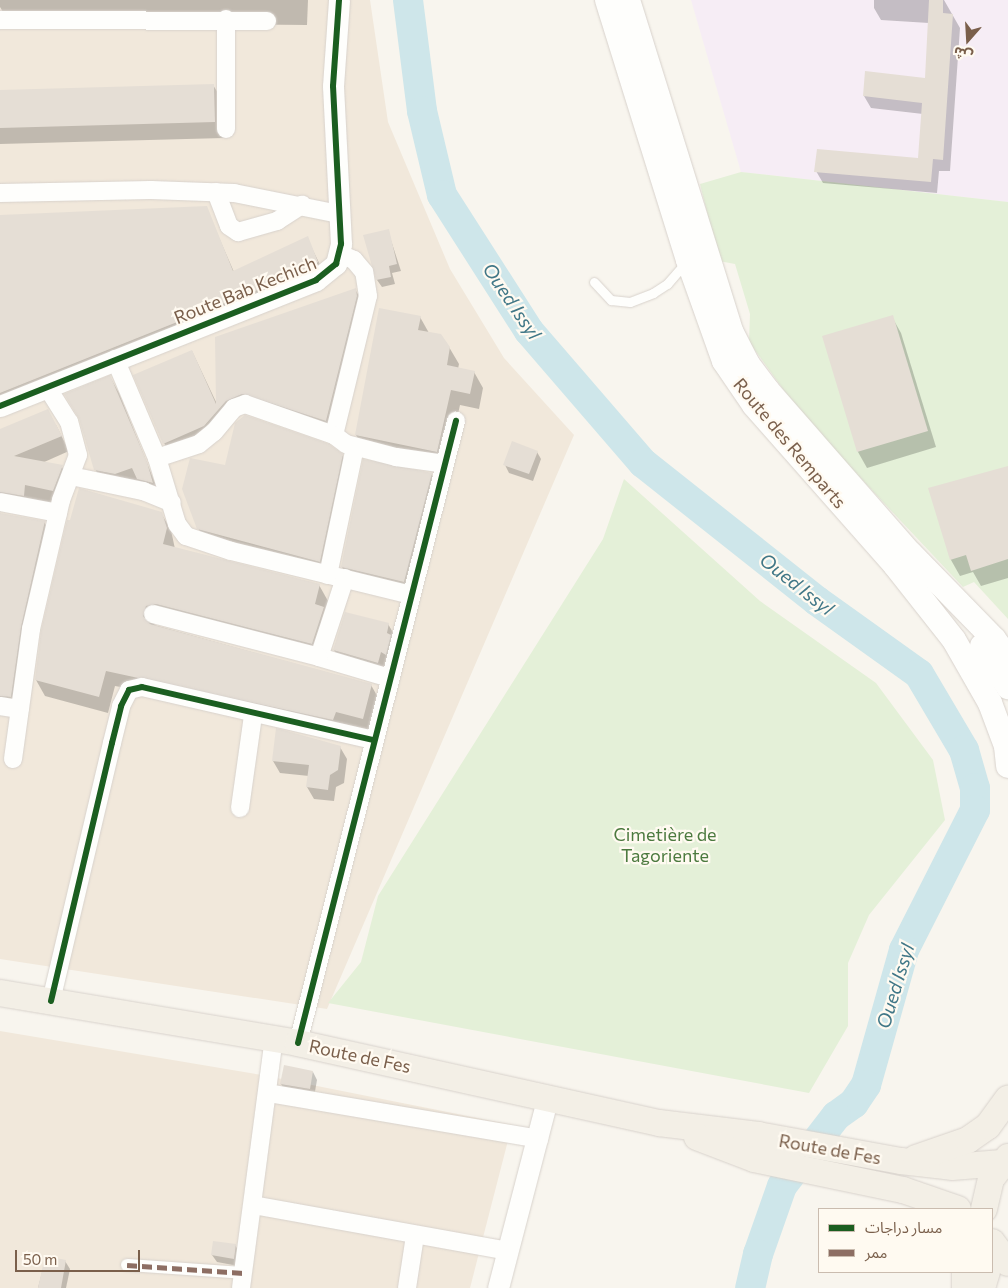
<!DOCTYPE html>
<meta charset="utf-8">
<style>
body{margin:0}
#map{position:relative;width:1008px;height:1288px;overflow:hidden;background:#f8f5ee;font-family:Commissioner,"Noto Sans Arabic",sans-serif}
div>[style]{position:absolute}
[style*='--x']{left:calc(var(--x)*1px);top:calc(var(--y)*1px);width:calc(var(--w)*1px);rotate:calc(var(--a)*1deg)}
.residential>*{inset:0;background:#f1e8db}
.education>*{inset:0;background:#f6edf5}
.green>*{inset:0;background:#e4f0d8}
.shadow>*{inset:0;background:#0003}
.river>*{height:30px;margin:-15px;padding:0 15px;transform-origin:15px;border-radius:15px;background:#cee6ea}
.building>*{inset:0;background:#e5ded5}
.roads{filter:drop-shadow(0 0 1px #d8d2cc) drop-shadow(0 0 1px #d8d2cc)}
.service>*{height:9px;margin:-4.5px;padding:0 4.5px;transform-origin:4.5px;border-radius:4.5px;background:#fefefc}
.pedestrian>*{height:12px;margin:-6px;padding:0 6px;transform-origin:6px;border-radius:6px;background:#fefefc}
.minor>*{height:18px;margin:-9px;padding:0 9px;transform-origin:9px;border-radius:9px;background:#fefefc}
.tertiary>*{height:21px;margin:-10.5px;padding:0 10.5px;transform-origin:10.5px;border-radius:10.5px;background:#fefefc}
.secondary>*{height:24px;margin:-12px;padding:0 12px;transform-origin:12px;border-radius:12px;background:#fefefc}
.primary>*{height:26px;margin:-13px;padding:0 13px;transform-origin:13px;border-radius:13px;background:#f3efe6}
.quiet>*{height:5px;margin-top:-2.5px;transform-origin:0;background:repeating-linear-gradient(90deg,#8d6e63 0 10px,transparent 0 15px)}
.cycleway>*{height:6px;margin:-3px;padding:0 3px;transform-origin:3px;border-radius:3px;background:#1b5e20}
span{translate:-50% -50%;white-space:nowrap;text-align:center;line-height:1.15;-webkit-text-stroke:4.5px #fffaf1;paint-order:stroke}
.street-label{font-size:18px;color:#7a5f4b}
.park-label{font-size:18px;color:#4c7a3f}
.water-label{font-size:19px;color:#407787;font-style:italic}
.legend{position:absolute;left:818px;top:1208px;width:175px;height:65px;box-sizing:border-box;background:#fffaf1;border:1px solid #cabcaf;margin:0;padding:6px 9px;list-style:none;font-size:15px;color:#7a5f4b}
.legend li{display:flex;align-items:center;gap:10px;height:25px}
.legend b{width:25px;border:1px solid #cabcaf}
.north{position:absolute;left:943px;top:15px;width:50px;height:50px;-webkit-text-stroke:4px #fffaf1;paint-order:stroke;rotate:199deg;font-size:14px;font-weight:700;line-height:20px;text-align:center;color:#7a5f4b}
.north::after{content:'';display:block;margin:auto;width:18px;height:22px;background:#7a5f4b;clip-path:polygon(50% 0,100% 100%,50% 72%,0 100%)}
.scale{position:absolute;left:15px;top:1250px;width:125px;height:22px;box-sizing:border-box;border:2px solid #7a5f4b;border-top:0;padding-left:6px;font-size:15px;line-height:18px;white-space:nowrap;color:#7a5f4b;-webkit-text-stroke:4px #fffaf1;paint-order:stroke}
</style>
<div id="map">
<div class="residential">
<i style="clip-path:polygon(0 0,370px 0,388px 122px,450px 269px,504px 358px,574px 435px,327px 1009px,0 959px)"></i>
<i style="clip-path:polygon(0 1031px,262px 1075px,512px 1125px,470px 1288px,0 1288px)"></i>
</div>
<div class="education">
<i style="clip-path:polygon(691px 0,1008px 0,1008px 202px,741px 172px)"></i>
</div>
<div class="green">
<i style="clip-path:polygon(741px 172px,1008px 202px,1008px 619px,974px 582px,963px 587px,803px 417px,749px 342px,750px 314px,735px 264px,719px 261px,700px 184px)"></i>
<i style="clip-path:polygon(624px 479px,760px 601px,876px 683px,933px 760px,945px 820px,869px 915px,848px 963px,848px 1026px,809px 1093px,328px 1003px,361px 962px,378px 896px,603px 539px)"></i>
</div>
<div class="shadow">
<i style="clip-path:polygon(0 0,308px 0,307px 25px,9px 22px,0 7px)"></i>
<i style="clip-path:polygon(874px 0,944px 0,960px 28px,950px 171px,939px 171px,937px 193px,823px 183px,816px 171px,920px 159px,923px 114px,871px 108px,864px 96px,926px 79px,929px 23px,881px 20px,874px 8px)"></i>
<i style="clip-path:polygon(213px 85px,223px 101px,224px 138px,0 144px,0 91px)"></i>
<i style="clip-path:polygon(206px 208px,234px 272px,307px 238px,327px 279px,4px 410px,0 417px,0 216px)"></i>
<i style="clip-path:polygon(388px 231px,401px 271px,392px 273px,395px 284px,382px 287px,377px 280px)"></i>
<i style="clip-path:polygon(355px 289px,364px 305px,335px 437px,252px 410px,235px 417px,173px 459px,164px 443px,192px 351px,217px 404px)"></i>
<i style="clip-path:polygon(420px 317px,429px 333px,449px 347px,459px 364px,458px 369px,474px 372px,483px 388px,479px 409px,460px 405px,446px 468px,365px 451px,356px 435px)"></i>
<i style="clip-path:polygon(892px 317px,901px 333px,936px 447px,867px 468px,858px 452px)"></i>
<i style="clip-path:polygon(110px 377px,119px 393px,161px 498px,105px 486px,95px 469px)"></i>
<i style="clip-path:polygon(56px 425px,69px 451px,42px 463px,62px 467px,70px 481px,61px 505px,6px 506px,0 512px,0 430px)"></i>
<i style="clip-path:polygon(537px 452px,541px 459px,533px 481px,509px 473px,505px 465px)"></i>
<i style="clip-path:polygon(342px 455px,351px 471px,329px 577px,208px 545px,198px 528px,226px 466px)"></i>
<i style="clip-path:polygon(1008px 467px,1008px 578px,981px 586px,973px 572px,960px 576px,951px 560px,930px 489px)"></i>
<i style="clip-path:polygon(431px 474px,440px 490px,413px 598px,351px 583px,342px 567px)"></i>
<i style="clip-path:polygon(161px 513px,171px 530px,175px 549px,319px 585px,328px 601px,321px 660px,159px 620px,154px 625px,371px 685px,380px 701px,372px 734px,115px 686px,108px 713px,45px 696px,36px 680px)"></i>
<i style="clip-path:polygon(0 514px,44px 522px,53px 537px,19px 711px,0 715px)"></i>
<i style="clip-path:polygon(388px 624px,395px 636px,384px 674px,341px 662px,334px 650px)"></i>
<i style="clip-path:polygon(340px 747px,347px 759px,344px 783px,336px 787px,334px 801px,314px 799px,307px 787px,309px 776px,280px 773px,273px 761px)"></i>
<i style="clip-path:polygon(313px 1072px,317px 1080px,314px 1097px,286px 1092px,281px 1084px)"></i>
<i style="clip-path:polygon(235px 1245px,240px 1253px,238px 1266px,217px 1262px,212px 1255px)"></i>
<i style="clip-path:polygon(46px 1257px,65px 1261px,70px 1269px,66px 1288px,38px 1288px)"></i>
</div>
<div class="river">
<i style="--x:408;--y:0;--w:112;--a:82.8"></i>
<i style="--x:422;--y:111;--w:86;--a:76.6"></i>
<i style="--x:442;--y:195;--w:161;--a:57.4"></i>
<i style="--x:529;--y:331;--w:174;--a:49.2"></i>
<i style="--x:643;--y:463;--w:222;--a:38.4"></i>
<i style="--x:817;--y:601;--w:125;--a:35.6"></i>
<i style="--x:919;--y:674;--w:88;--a:59.4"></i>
<i style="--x:964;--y:750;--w:40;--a:74"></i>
<i style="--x:975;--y:788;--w:22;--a:90"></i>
<i style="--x:975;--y:810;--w:157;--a:116.9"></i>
<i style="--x:904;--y:950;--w:140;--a:105.7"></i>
<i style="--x:866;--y:1085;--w:22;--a:124"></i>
<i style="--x:854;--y:1103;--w:22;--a:144"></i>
<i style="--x:836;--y:1116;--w:88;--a:127.6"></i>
<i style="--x:782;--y:1186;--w:72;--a:109.4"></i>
<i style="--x:758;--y:1254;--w:35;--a:103"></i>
</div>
<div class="building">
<i style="clip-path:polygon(929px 0,943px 0,943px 13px,953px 14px,943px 160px,933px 159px,931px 182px,814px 172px,817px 149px,918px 158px,922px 103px,863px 96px,865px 71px,925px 78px)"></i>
<i style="clip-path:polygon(214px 84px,215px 122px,0 128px,0 90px)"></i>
<i style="clip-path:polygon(207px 206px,233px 271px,308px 236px,318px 262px,310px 269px,0 393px,0 215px)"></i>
<i style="clip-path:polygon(389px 229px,397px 264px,389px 266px,391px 277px,376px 280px,363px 235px)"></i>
<i style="clip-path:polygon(356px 288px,357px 296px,326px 421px,242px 394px,226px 401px,204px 426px,163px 444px,133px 375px,192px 350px,216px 404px,215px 337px)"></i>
<i style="clip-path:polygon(379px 308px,421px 316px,418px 330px,441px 334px,450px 347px,447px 365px,475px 371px,470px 394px,451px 390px,437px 452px,355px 435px)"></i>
<i style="clip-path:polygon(893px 315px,928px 431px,857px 452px,822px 336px)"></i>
<i style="clip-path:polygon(110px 375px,147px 462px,153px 483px,137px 479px,132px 468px,115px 474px,94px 470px,79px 419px,64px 394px)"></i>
<i style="clip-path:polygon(48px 409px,62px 436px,14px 456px,63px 465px,53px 491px,25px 485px,24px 496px,0 492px,0 429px)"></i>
<i style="clip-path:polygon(245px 415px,329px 444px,343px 454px,320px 562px,197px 529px,182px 489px,190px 458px,225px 465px,235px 423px)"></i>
<i style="clip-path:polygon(512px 441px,538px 451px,529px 474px,503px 465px)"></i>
<i style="clip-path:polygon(363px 459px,432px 473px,404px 582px,341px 567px)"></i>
<i style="clip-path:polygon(1008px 466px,1008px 559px,971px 571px,966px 555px,950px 560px,928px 488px)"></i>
<i style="clip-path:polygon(79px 488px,162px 512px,167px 528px,163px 544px,320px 584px,315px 604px,324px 607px,312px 644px,156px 604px,146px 606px,143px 616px,150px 624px,372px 684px,363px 719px,336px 712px,333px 720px,106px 671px,99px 697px,35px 680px,41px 631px,67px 520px,70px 520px)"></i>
<i style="clip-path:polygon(0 513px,45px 521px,21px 627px,11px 697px,0 696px)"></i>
<i style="clip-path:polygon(345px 612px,389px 623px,387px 633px,391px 635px,386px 655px,381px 652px,378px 663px,333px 650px)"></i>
<i style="clip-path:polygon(276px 728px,341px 746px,338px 770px,330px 775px,328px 790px,306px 787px,309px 765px,272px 761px)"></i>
<i style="clip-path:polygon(284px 1065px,313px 1071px,310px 1089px,280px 1084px)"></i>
<i style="clip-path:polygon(213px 1241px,236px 1244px,234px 1259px,211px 1255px)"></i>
<i style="clip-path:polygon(45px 1256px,66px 1260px,61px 1288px,38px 1288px)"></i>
</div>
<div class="roads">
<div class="service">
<i style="--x:594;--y:282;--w:25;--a:47"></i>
<i style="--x:611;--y:300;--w:19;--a:6"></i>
<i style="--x:630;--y:302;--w:25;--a:-21"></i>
<i style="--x:653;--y:293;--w:17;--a:-33"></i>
<i style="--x:667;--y:284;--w:29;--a:-49"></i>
</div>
<div class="pedestrian">
<i style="--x:127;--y:1265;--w:117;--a:3.9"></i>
</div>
<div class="minor">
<i style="--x:0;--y:20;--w:267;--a:0.2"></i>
<i style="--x:226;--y:129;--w:110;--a:-90"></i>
<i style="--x:216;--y:192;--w:36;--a:69"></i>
<i style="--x:229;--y:226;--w:11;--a:34"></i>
<i style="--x:238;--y:232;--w:41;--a:-15.8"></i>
<i style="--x:277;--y:221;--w:30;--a:-33"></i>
<i style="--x:0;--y:193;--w:151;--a:-1.1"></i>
<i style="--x:151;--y:190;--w:83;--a:2.1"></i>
<i style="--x:234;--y:193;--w:107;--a:11.3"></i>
<i style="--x:115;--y:359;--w:108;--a:67"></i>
<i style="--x:157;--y:458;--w:69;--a:73.1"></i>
<i style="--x:177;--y:524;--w:15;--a:53"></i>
<i style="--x:186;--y:536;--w:47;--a:18.4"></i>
<i style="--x:231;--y:551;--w:185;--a:13.7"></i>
<i style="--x:334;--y:435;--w:143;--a:-76.3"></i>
<i style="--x:368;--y:296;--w:24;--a:-99"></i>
<i style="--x:364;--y:272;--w:16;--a:-130"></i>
<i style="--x:354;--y:260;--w:15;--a:-157"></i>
<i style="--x:157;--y:458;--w:44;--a:-18.4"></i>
<i style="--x:199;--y:444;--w:19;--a:-39"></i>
<i style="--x:214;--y:432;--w:31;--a:-50"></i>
<i style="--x:234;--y:408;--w:12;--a:-20"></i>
<i style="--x:245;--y:404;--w:94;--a:19.2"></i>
<i style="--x:334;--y:435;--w:15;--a:37"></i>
<i style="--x:346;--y:444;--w:52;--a:14.6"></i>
<i style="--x:396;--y:457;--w:49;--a:8.1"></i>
<i style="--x:71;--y:476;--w:74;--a:11.8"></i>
<i style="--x:143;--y:491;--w:31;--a:22"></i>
<i style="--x:0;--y:502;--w:59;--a:10.7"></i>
<i style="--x:328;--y:575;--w:131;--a:-78.1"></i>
<i style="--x:345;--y:578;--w:83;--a:108.2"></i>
<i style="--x:319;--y:657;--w:74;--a:16.5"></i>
<i style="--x:153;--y:614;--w:171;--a:14.5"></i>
<i style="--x:0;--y:706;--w:20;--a:9"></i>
<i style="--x:13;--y:759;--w:131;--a:-82.1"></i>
<i style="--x:31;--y:629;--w:132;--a:-76.9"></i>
<i style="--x:61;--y:500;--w:48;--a:-69.3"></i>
<i style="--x:78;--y:455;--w:34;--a:-105"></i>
<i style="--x:69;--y:422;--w:41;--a:-122.2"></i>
<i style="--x:240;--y:808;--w:94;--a:-82"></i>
<i style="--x:51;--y:1001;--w:265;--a:-76.7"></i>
<i style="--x:112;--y:743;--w:38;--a:-76"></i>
<i style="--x:121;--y:706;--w:18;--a:-63"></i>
<i style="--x:129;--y:690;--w:13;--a:-13"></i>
<i style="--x:142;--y:687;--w:238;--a:12.9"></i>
<i style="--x:298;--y:1043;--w:642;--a:-75.75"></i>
<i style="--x:268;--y:1093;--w:275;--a:9.6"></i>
<i style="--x:253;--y:1205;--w:259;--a:10.2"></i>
<i style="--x:241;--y:1288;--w:252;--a:-82.5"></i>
<i style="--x:407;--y:1288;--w:53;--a:-81.3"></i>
</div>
<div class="tertiary">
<i style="--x:0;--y:406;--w:340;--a:-21.7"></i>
<i style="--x:316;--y:280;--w:26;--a:-39"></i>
<i style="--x:336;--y:264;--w:21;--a:-76"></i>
<i style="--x:341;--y:244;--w:158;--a:-92.9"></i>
<i style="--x:333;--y:86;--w:86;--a:-86"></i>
<i style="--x:498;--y:1288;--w:198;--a:-75.4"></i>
</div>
<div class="secondary">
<i style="--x:607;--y:0;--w:272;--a:72.7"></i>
<i style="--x:688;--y:260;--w:107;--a:70.4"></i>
<i style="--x:724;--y:361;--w:53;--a:55.7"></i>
<i style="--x:754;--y:405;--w:213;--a:48.6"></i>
<i style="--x:895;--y:565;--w:95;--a:51.8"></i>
<i style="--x:954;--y:640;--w:73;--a:60.3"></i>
<i style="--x:990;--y:703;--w:46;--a:69.6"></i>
<i style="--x:1006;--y:746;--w:20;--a:84"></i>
<i style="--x:628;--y:0;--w:349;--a:72.7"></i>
<i style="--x:732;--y:333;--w:34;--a:63"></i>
<i style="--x:747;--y:363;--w:35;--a:53"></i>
<i style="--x:768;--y:391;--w:215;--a:48.8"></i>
<i style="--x:910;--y:553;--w:120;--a:45.7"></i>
<i style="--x:994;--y:639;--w:24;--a:55"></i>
<i style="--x:982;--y:646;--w:49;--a:57.6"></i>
</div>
<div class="primary">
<i style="--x:0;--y:993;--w:302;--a:9.5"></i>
<i style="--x:298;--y:1043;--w:370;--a:12.5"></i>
<i style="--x:659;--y:1123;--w:100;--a:6.9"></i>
<i style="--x:758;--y:1135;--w:145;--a:10.3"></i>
<i style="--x:901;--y:1161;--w:51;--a:6.7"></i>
<i style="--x:952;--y:1167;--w:50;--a:-4.6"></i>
<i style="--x:697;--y:1137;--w:61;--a:21.1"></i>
<i style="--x:754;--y:1159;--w:152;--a:11.8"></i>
<i style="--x:903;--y:1190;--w:58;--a:19.1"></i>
<i style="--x:916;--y:1158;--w:55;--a:-19.1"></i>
<i style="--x:968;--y:1140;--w:24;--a:-35"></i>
<i style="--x:988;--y:1126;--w:34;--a:-54"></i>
<i style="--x:984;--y:1209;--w:31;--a:-77"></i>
<i style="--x:991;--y:1179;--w:28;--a:-52"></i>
<i style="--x:992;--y:1242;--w:26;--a:53"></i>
<i style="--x:965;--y:1288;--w:16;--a:-90"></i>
<i style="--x:982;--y:1288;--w:17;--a:-73"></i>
</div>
</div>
<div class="quiet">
<i style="--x:127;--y:1265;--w:117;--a:3.9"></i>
</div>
<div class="cycleway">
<i style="--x:0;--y:406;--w:340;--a:-21.7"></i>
<i style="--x:316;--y:280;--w:26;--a:-39"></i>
<i style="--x:336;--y:264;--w:21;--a:-76"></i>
<i style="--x:341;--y:244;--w:158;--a:-92.9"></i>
<i style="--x:333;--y:86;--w:86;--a:-86"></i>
<i style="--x:51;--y:1001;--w:265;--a:-76.7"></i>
<i style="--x:112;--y:743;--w:38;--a:-76"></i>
<i style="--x:121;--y:706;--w:18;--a:-63"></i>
<i style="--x:129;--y:690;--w:13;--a:-13"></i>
<i style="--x:142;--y:687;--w:238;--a:12.9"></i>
<i style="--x:298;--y:1043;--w:642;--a:-75.75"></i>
</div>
<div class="street-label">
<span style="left:245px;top:290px;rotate:-22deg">Route Bab Kechich</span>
<span style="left:790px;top:443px;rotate:50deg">Route des Remparts</span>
<span style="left:360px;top:1056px;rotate:12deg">Route de Fes</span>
<span style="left:830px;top:1149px;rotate:10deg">Route de Fes</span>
</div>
<div class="park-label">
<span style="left:665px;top:845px">Cimetière de<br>Tagoriente</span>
</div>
<div class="water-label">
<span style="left:512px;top:301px;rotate:56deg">Oued Issyl</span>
<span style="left:797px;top:584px;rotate:38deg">Oued Issyl</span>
<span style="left:895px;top:986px;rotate:-73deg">Oued Issyl</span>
</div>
<ul class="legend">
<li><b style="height:6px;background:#1b5e20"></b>مسار دراجات</li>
<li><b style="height:6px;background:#8d6e63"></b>ممر</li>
</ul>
<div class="north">ش</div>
<div class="scale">50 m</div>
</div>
